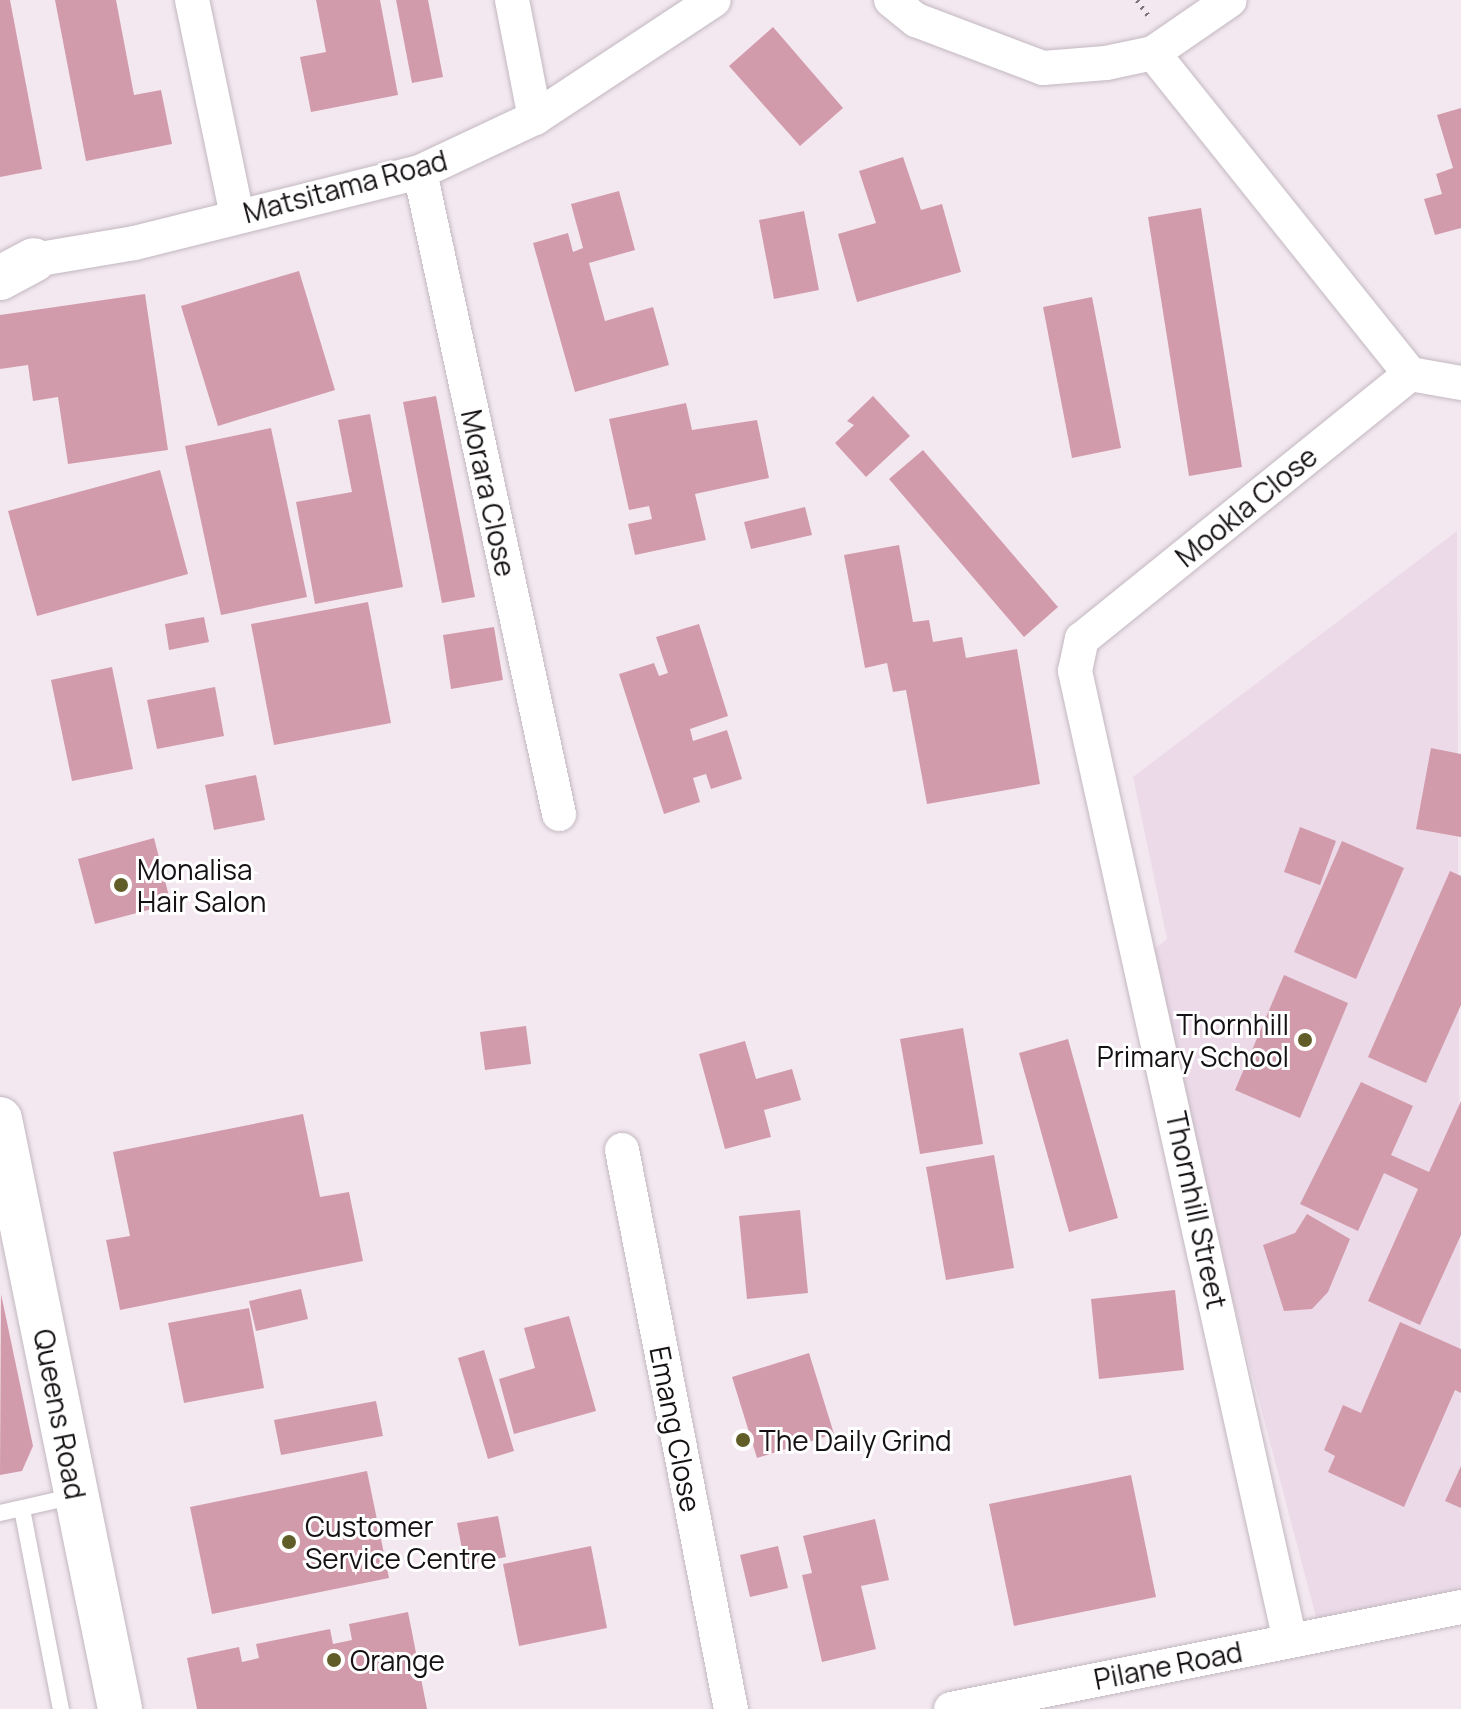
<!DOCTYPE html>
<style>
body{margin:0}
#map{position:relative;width:1461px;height:1709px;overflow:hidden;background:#f3e8f0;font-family:Manrope,sans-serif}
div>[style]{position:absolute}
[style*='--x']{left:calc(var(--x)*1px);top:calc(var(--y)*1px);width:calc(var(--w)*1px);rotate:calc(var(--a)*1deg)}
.built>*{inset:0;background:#ecdae8}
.building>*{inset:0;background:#d29bab}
.path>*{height:5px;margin-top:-2.5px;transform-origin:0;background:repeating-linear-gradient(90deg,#7b7379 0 2px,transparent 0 8px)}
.roads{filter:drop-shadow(0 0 2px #c3b8c0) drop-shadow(0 0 2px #c3b8c0)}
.service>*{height:16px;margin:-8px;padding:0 8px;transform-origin:8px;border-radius:8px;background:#fff}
.minor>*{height:34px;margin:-17px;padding:0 17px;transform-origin:17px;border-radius:17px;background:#fff}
.secondary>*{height:44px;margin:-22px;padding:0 22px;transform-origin:22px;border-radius:22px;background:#fff}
.dots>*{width:22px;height:22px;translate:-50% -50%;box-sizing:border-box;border:4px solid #fff;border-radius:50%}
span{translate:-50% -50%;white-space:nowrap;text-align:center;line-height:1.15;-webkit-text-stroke:6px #fff;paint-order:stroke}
.street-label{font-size:28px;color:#151114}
.poi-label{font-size:28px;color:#151114}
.left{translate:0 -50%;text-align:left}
.right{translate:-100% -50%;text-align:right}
</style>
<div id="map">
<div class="built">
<i style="clip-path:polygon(1457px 531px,1461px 1618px,1324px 1647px,1202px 1184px,1127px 970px,1167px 939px,1133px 777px)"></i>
</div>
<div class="building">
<i style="clip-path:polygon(0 0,10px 0,42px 169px,0 177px)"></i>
<i style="clip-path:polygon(55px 0,116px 0,134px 95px,161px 90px,172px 144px,86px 161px)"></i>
<i style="clip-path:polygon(316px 0,380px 0,398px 95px,311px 112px,300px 57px,326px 52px)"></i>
<i style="clip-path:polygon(396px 0,428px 0,443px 77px,412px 83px)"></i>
<i style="clip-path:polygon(773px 27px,843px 108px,800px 146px,729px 66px)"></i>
<i style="clip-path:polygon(1461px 108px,1461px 228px,1435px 235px,1424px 199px,1442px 194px,1436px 174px,1453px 168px,1437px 115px)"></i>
<i style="clip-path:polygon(903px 157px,921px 210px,942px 204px,961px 272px,857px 302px,838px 234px,876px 223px,859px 171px)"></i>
<i style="clip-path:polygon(619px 191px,635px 250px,589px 263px,605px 321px,653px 307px,669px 365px,575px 392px,533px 243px,568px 233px,573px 252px,583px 248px,571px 204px)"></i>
<i style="clip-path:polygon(1201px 208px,1242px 467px,1189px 476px,1148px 217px)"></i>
<i style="clip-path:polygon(804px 211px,819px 290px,774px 299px,759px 220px)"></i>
<i style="clip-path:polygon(299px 271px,335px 390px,218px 426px,181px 306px)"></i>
<i style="clip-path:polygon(145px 294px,168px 450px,68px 464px,58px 397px,33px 401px,28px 365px,0 369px,0 315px)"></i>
<i style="clip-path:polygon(1092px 297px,1121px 448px,1072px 458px,1043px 307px)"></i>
<i style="clip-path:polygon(436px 396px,475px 597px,442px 603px,403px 402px)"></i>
<i style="clip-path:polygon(873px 396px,910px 436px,866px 477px,835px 443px,854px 425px,847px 421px)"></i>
<i style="clip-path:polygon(686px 403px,692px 430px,757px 420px,769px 478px,695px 494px,706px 540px,635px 555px,628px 524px,652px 519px,649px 506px,629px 510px,609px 419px)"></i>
<i style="clip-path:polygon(370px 414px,403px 587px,315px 604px,296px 502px,352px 492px,338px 420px)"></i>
<i style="clip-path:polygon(271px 428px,307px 597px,221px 615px,185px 446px)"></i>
<i style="clip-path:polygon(923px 450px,1058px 607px,1024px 637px,889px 479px)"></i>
<i style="clip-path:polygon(160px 470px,188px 574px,37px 616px,8px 511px)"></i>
<i style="clip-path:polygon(805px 507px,812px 535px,751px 549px,744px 522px)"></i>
<i style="clip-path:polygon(899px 545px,913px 622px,929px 620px,933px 642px,962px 637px,966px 658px,1017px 649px,1040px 784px,927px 804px,906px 690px,893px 692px,887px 663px,865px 668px,844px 555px)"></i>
<i style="clip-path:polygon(368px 602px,391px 723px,274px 745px,251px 624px)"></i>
<i style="clip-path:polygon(204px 617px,209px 642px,169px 650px,165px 624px)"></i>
<i style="clip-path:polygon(699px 624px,728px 716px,690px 729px,693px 741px,727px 730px,742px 779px,711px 789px,706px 774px,693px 778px,700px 802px,664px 814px,619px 674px,654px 663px,659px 676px,668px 673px,656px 637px)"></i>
<i style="clip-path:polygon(494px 627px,503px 680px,451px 689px,443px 635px)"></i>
<i style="clip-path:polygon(112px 667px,133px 769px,72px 781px,51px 680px)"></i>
<i style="clip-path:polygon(215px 687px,224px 736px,157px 749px,147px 700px)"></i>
<i style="clip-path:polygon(1431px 748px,1461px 754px,1461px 837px,1416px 829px)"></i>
<i style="clip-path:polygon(256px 775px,265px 820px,214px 830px,205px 785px)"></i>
<i style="clip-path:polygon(1300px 827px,1336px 841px,1320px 885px,1284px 872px)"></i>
<i style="clip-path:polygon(154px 838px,171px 904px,95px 924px,78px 859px)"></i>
<i style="clip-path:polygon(1342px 841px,1404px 868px,1356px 979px,1294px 952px)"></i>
<i style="clip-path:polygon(1450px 871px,1461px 876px,1461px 1005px,1426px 1083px,1368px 1057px)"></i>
<i style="clip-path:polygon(1284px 975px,1348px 1003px,1300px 1118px,1235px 1090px)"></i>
<i style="clip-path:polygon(526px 1026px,531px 1064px,485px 1070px,480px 1032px)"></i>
<i style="clip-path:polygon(963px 1028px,983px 1144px,920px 1154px,900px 1039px)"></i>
<i style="clip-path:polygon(1068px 1039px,1118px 1218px,1069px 1232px,1019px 1053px)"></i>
<i style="clip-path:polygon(745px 1041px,756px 1079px,792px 1069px,801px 1100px,764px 1110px,771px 1137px,725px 1149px,699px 1054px)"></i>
<i style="clip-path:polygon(1361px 1082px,1413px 1106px,1391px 1155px,1429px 1172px,1461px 1101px,1461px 1235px,1420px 1325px,1368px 1301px,1418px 1189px,1384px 1173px,1358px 1231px,1300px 1204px)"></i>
<i style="clip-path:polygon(303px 1114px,320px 1197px,349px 1192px,363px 1261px,120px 1310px,106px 1240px,130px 1236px,113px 1152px)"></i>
<i style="clip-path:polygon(994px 1155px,1014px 1268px,946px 1280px,926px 1167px)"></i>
<i style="clip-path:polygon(800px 1210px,808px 1293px,747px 1299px,739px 1216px)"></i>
<i style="clip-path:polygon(1307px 1214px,1350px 1239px,1328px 1292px,1312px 1309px,1284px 1311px,1263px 1245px,1295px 1233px)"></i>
<i style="clip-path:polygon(301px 1289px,308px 1319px,256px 1331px,249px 1301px)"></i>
<i style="clip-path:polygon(1175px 1290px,1184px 1370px,1099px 1379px,1091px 1299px)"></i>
<i style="clip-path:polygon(1px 1294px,33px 1446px,22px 1471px,0 1475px)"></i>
<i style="clip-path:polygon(249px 1308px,264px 1388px,184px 1403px,168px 1323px)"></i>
<i style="clip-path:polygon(569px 1316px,596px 1411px,514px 1434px,499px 1379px,535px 1368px,524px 1328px)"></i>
<i style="clip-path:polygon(1400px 1322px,1461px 1349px,1461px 1393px,1455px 1390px,1404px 1507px,1328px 1472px,1335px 1456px,1324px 1450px,1343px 1405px,1361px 1413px)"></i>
<i style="clip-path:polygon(484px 1350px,514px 1451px,488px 1459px,458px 1358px)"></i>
<i style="clip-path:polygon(809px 1353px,834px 1434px,757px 1458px,732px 1377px)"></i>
<i style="clip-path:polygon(376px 1401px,383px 1436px,281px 1455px,274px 1420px)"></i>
<i style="clip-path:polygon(1461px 1466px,1461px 1508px,1445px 1501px)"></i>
<i style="clip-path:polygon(367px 1471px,389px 1578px,212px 1614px,190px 1507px)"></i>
<i style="clip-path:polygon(1131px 1475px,1156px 1597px,1014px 1626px,989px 1504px)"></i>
<i style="clip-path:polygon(498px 1516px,506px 1557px,465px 1565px,457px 1523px)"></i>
<i style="clip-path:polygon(875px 1519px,889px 1580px,861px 1586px,876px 1649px,822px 1662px,802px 1575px,812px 1573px,803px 1536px)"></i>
<i style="clip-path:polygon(591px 1546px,607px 1628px,519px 1646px,503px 1564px)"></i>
<i style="clip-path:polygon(778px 1546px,788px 1588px,750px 1597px,740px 1555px)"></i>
<i style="clip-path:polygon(408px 1612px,427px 1709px,197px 1709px,187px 1658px,239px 1647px,242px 1662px,259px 1658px,256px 1644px,330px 1629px,333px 1644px,352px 1640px,349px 1624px)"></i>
</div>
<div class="path">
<i style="--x:1137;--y:0;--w:19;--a:54"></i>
</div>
<div class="roads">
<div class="service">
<i style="--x:22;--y:1509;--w:204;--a:79"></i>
<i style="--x:0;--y:1513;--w:77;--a:-12.8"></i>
</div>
<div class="minor">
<i style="--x:192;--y:0;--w:220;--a:78.2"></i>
<i style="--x:512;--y:0;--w:120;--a:79"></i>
<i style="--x:891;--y:0;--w:32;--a:39"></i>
<i style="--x:916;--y:20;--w:136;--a:20.7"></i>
<i style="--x:1043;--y:68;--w:63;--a:-4.5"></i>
<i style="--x:1106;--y:63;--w:48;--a:-12"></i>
<i style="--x:1153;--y:53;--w:93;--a:-34.5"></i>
<i style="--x:1153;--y:53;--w:411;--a:51.3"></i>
<i style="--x:420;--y:172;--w:657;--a:77.78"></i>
<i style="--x:34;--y:260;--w:102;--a:-9.6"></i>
<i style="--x:135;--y:243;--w:294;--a:-14"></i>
<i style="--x:420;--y:172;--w:127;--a:-25.2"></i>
<i style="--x:535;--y:118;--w:214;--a:-33.4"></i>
<i style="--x:1410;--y:374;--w:52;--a:10"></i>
<i style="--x:622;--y:1150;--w:570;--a:78.97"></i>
<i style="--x:1290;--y:1641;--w:994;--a:-102.5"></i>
<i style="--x:1075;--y:671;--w:33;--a:-78"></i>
<i style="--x:1082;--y:639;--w:422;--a:-38.9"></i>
<i style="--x:951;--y:1709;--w:520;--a:-11.31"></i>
</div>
<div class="secondary">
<i style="--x:0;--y:278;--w:38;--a:-28"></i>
<i style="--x:0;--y:1119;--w:602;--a:78.5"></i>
</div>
</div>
<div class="dots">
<i style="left:121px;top:885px;background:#615d29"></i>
<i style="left:1305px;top:1040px;background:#615d29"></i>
<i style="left:743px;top:1440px;background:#615d29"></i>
<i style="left:289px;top:1542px;background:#615d29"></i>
<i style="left:334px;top:1660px;background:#615d29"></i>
</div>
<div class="street-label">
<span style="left:345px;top:186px;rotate:-15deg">Matsitama Road</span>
<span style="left:489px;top:493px;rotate:78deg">Morara Close</span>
<span style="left:1246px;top:506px;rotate:-39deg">Mookla Close</span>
<span style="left:1197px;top:1210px;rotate:78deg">Thornhill Street</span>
<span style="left:60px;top:1414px;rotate:79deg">Queens Road</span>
<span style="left:676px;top:1429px;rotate:79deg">Emang Close</span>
<span style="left:1168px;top:1665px;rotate:-11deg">Pilane Road</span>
</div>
<div class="poi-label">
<span class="left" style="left:137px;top:885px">Monalisa<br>Hair Salon</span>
<span class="right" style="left:1289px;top:1040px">Thornhill<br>Primary School</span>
<span class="left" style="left:759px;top:1440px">The Daily Grind</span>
<span class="left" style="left:305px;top:1542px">Customer<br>Service Centre</span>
<span class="left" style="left:350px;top:1660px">Orange</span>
</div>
</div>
